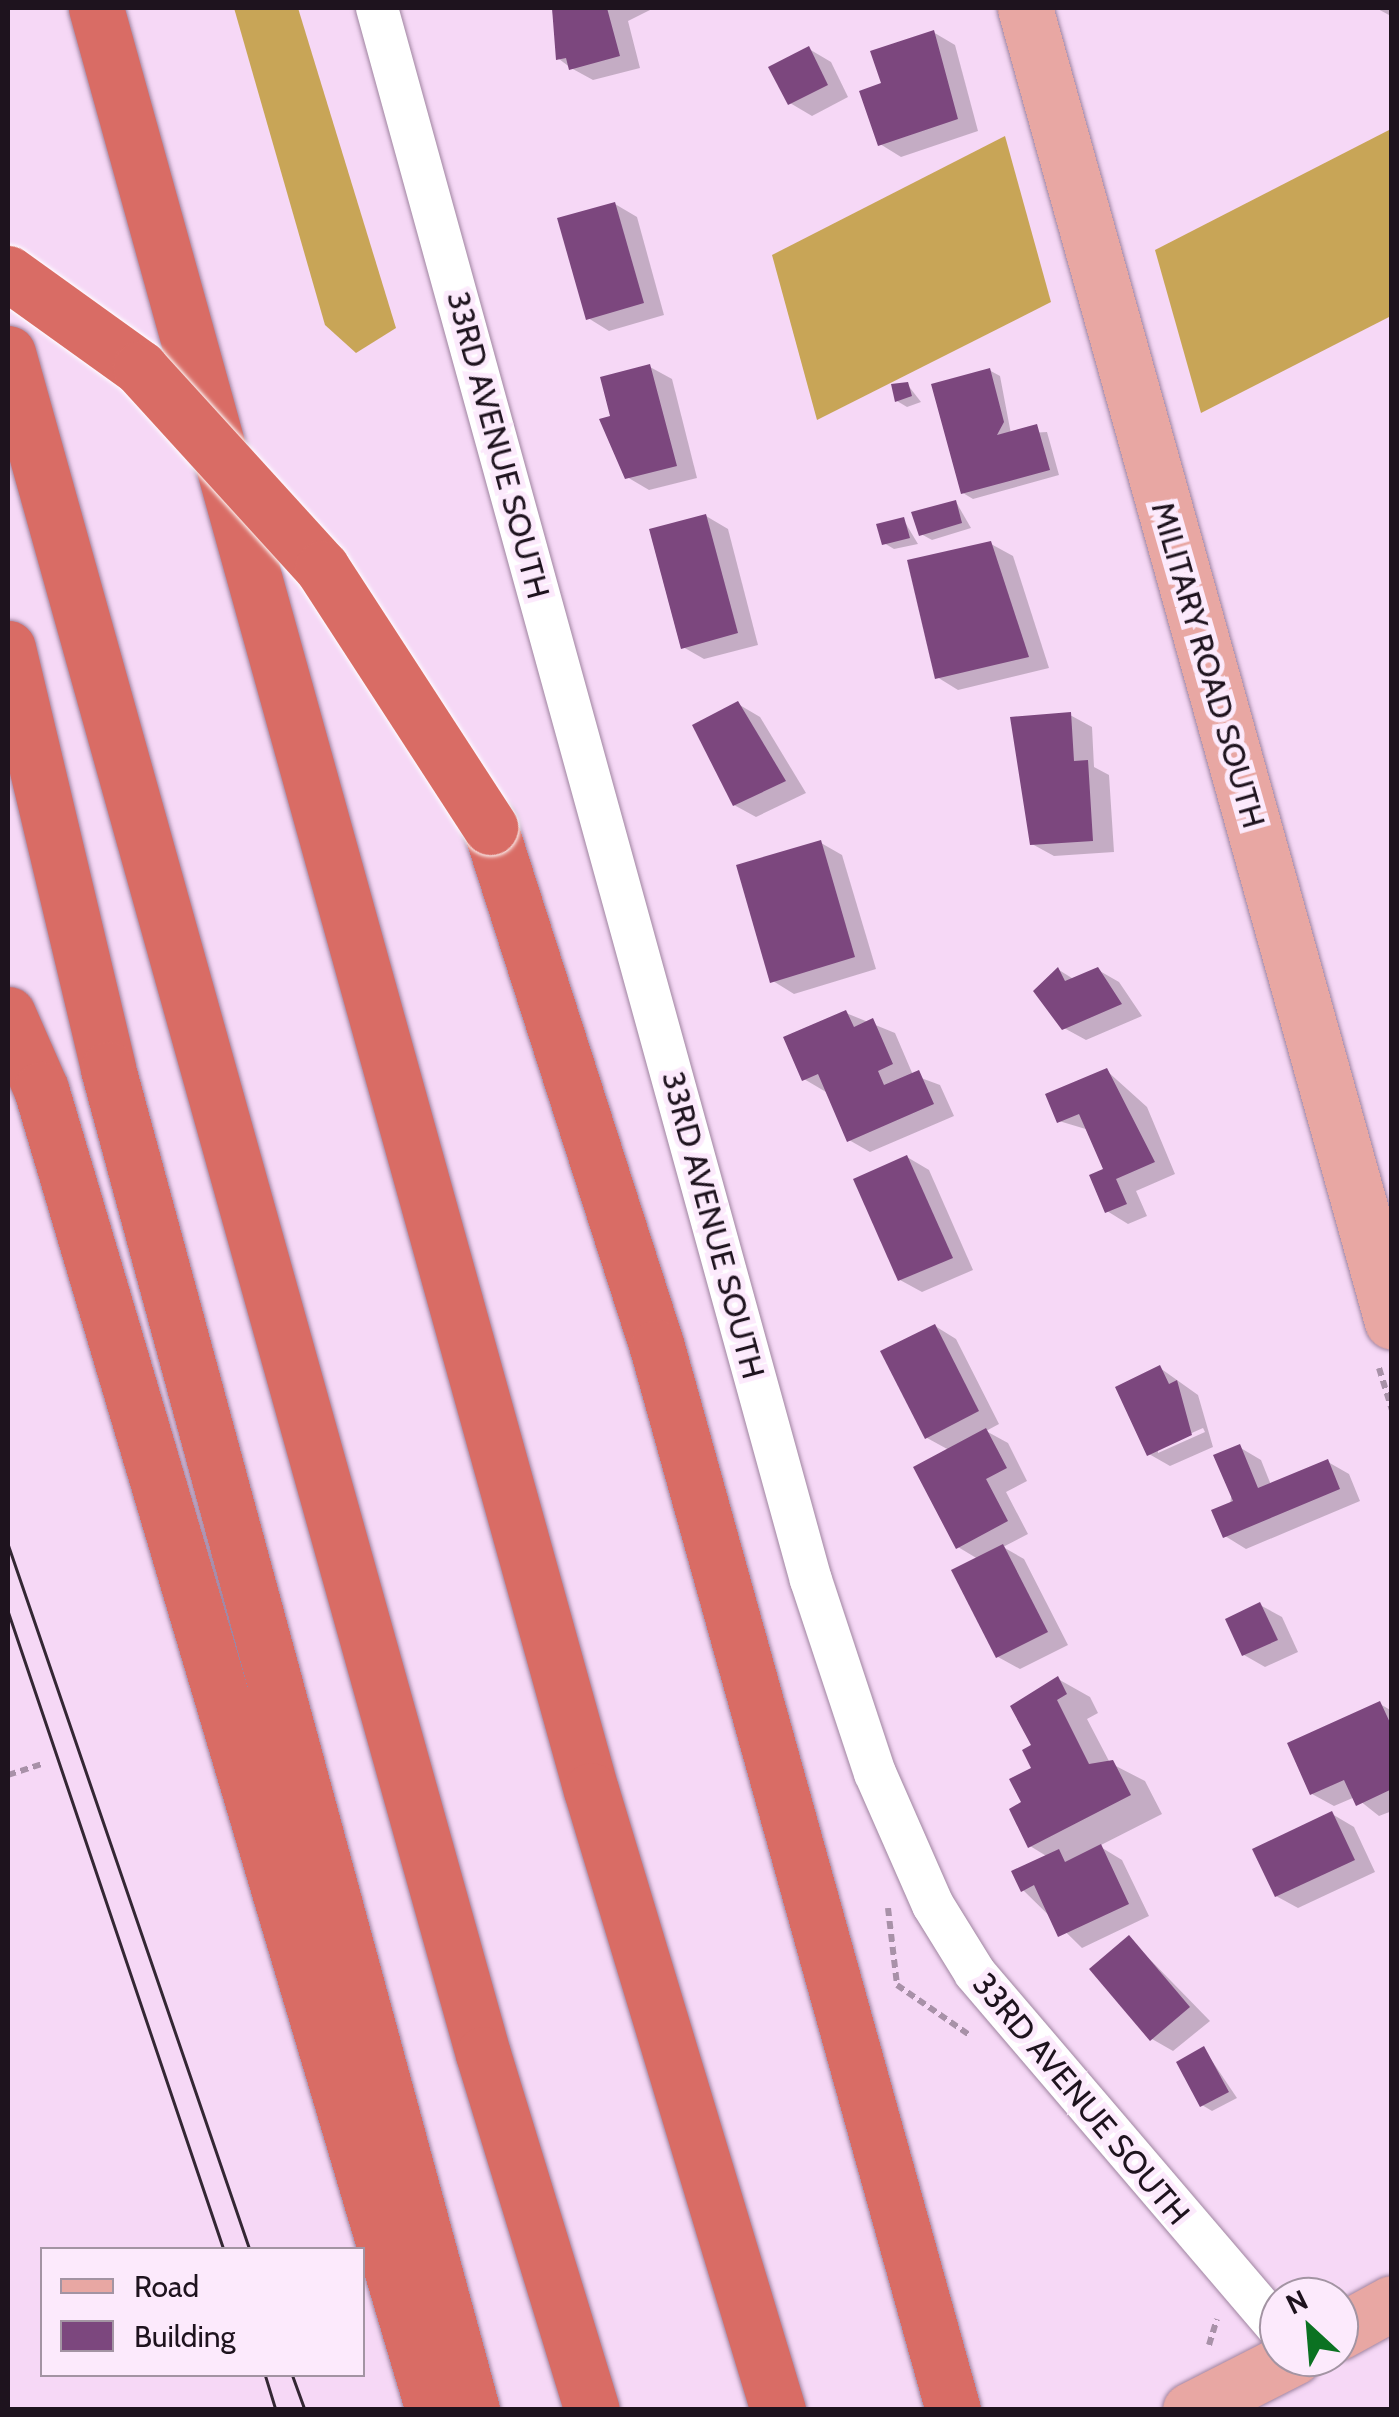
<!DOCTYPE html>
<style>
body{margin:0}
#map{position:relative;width:1399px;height:2417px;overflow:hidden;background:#f6d8f6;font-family:Cabin,sans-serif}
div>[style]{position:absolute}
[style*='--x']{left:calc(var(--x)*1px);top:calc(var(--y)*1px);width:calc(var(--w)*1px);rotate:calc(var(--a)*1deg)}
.forest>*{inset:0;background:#c8a557}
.shadow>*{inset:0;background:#0003}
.building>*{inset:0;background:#7c477e}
.path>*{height:6px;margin-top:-3px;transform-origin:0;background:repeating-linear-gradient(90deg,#a891a8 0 8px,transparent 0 13px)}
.roads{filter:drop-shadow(0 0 2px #9f84a0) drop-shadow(0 0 2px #9f84a0)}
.minor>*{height:42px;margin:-21px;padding:0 21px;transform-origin:21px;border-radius:21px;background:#fff}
.major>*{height:55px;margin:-27.5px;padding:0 27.5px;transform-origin:27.5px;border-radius:27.5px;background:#e8a7a3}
.highway>*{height:55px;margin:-27.5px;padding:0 27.5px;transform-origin:27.5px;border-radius:27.5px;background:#d96c65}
.tram>*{height:2.5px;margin:-1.25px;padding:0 1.25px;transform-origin:1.25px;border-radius:1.25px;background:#342734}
.bridges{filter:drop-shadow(0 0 2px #fff) drop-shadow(0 0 2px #fff)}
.highway-bridge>*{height:55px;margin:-27.5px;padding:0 27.5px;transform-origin:27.5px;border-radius:27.5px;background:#d96c65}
span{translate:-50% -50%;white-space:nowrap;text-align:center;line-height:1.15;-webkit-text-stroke:10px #fceafc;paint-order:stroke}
.street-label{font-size:32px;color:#1e131e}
.frame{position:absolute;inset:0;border:10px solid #1e131e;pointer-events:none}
.legend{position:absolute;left:40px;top:2247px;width:325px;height:130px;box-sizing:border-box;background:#fceafc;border:2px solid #a394a3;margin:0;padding:12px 18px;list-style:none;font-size:30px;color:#1e131e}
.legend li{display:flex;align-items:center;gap:20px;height:50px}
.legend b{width:50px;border:2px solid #a394a3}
.north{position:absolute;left:1259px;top:2277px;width:100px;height:100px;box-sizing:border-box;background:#fceafc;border:2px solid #a394a3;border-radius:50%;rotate:334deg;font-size:28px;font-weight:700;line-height:40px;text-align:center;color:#1e131e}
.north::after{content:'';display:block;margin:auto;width:35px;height:45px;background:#0b7222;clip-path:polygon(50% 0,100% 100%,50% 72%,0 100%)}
</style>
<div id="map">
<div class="forest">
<i style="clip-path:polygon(234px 8px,298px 8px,396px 328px,356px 353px,325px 325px)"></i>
<i style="clip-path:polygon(1391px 129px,1391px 316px,1201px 413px,1155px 250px)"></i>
<i style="clip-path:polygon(1005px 136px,1051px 302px,817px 420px,772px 255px)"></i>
</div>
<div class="shadow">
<i style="clip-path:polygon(552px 8px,654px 8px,628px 21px,640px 68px,593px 80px,571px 68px,559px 59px)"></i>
<i style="clip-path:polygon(1376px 8px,1392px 8px,1392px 14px,1389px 15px)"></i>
<i style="clip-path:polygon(933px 32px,955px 45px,978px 131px,901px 157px,880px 144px,884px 85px)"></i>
<i style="clip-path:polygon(809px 49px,831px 62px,848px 97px,812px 116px,790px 103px)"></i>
<i style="clip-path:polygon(615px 204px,637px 217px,664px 315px,609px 331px,588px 318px)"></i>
<i style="clip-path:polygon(650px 367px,672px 379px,697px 478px,649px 490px,627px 477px)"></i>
<i style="clip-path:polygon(989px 370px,1000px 376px,1011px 434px,1047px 432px,1059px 475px,973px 499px,963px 493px)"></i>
<i style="clip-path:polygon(907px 384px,921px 402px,907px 407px,897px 401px)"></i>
<i style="clip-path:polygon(956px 502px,971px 528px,932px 540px,921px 534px)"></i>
<i style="clip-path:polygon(706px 516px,728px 529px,758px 645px,704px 659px,683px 647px)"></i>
<i style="clip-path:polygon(903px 519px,918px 544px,894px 549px,884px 543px)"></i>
<i style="clip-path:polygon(991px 544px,1013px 556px,1049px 668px,958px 690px,937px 677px)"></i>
<i style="clip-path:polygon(738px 704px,760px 717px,806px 793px,756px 817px,734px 805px)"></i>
<i style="clip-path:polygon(1070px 715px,1092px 727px,1094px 767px,1109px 775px,1114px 852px,1054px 856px,1032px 844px,1012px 719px)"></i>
<i style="clip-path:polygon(821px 843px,842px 855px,876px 969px,794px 994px,773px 981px)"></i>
<i style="clip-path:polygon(1059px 970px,1075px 980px,1098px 970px,1119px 982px,1142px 1016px,1086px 1040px,1064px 1028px)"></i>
<i style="clip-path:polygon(846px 1013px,895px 1033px,913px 1075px,940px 1085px,954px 1116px,870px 1152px,849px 1140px,826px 1092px,804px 1079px)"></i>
<i style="clip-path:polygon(1107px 1071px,1147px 1107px,1175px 1174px,1136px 1191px,1147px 1216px,1128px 1224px,1107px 1211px,1106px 1171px,1089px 1130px,1059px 1121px)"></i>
<i style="clip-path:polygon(907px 1157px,929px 1170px,973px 1270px,922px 1292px,900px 1280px)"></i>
<i style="clip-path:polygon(935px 1326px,956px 1339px,999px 1424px,986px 1431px,1008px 1443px,1027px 1481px,1006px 1492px,1028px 1534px,1003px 1547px,1024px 1559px,1068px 1645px,1020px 1669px,998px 1657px,978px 1559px,958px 1547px,949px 1450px,927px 1438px)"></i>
<i style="clip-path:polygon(evenodd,1160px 1368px,1198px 1395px,1213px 1447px,1170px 1466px,1149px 1454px,1160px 1368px,1203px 1428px,1205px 1432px,1158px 1453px,1158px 1448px,1203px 1428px)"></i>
<i style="clip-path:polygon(1239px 1447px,1261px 1460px,1271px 1485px,1328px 1462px,1349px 1474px,1360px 1501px,1246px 1549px,1225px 1536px)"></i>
<i style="clip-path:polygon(1260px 1605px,1282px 1617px,1298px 1652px,1265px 1667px,1244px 1655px)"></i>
<i style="clip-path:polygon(1058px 1679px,1090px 1697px,1098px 1713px,1087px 1719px,1110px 1763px,1145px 1781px,1162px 1814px,1099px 1846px,1122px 1860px,1149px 1916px,1082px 1948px,1023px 1890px,1048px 1857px,1030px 1846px,1025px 1803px)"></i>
<i style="clip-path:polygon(1380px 1704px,1392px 1711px,1392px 1811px,1379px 1816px,1355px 1797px,1334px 1806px,1312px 1794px)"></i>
<i style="clip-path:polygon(1332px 1814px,1354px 1827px,1375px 1872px,1298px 1908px,1276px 1896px)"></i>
<i style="clip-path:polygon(1129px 1938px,1210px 2021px,1173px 2051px,1152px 2039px)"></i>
<i style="clip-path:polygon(1204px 2049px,1237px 2098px,1212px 2111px,1202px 2105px)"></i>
</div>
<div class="building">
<i style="clip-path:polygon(552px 8px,607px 8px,620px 56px,569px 70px,566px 58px,556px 60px)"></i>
<i style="clip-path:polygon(934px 30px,958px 119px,878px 146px,859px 91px,881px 83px,870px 51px)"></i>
<i style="clip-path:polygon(809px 46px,828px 85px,788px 105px,768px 67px)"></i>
<i style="clip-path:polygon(615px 202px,644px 303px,586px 320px,557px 218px)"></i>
<i style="clip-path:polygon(650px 364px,677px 466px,625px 479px,599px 419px,610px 416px,600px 377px)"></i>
<i style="clip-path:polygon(990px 368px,1004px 422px,997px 435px,1037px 424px,1050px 470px,961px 494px,931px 384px)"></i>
<i style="clip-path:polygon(908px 382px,912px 396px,895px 402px,891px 384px)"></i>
<i style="clip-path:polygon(956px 500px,962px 523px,919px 536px,911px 512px)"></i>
<i style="clip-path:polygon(706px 514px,738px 633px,681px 649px,649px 529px)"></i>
<i style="clip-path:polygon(904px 517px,910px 538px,882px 545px,876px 524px)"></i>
<i style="clip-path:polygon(991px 541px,1029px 657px,935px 679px,907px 560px)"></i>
<i style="clip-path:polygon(738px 701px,786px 781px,733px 806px,692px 725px)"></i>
<i style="clip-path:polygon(1071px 712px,1074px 761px,1088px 760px,1093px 841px,1030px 845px,1010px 717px)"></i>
<i style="clip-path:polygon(821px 840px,855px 957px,770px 983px,736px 865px)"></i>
<i style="clip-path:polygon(1058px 967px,1065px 981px,1098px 967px,1122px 1004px,1062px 1030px,1033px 991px)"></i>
<i style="clip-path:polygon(846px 1010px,854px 1027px,873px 1018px,893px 1064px,878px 1071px,884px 1085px,919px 1070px,934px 1104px,847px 1142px,818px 1074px,802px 1081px,783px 1037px)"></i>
<i style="clip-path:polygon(1107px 1068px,1155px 1162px,1116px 1179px,1127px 1204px,1105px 1213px,1089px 1175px,1103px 1169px,1079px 1114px,1057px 1123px,1045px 1094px)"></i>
<i style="clip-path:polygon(907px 1155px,953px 1258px,898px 1281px,853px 1179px)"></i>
<i style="clip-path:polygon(935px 1324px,979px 1411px,925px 1439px,880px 1351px)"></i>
<i style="clip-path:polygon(1160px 1365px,1169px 1384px,1177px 1380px,1192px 1435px,1147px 1456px,1115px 1387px)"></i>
<i style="clip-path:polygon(986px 1428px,1007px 1468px,986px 1479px,1008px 1521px,956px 1549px,913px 1467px)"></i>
<i style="clip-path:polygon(1240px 1444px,1258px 1488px,1328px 1459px,1340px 1489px,1223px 1538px,1211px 1510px,1233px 1501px,1213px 1455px)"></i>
<i style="clip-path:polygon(1003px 1544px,1048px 1632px,996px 1658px,951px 1570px)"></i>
<i style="clip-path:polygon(1260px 1602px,1278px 1640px,1242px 1656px,1225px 1619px)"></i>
<i style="clip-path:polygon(1058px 1676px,1067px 1694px,1057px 1700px,1089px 1764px,1113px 1760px,1131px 1795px,1028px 1848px,1009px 1809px,1021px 1802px,1009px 1779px,1031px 1768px,1022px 1750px,1031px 1745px,1010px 1706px)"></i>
<i style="clip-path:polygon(1380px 1701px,1392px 1727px,1392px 1789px,1356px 1806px,1344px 1780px,1310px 1795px,1287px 1743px)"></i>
<i style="clip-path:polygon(1332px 1811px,1355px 1860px,1275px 1897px,1252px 1849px)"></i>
<i style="clip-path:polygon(1101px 1844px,1129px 1904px,1058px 1937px,1034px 1885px,1021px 1892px,1011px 1871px,1059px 1849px,1065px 1862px)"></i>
<i style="clip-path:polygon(1129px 1935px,1190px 2007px,1150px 2041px,1089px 1969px)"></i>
<i style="clip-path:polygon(1204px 2046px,1229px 2092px,1200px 2107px,1176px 2062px)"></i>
</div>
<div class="path">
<i style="--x:1379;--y:1368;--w:44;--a:72.8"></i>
<i style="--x:8;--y:1775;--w:38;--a:-18"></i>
<i style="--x:888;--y:1908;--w:78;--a:83.3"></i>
<i style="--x:897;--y:1985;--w:90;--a:34.6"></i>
<i style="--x:1209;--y:2345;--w:27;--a:-73"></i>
</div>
<div class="roads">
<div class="minor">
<i style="--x:377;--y:8;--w:1631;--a:74.57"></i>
<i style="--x:811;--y:1580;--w:203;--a:71.7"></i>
<i style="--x:875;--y:1773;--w:144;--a:66.3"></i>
<i style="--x:933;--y:1905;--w:80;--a:58.3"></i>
<i style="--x:975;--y:1973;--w:468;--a:49.5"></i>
</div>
<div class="major">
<i style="--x:1025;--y:8;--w:1364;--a:74.39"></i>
<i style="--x:1339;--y:2332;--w:60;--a:-28.7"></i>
<i style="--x:1190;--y:2410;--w:117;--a:-27"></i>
</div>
<div class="highway">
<i style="--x:96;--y:8;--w:1849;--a:74.48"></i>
<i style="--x:591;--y:1790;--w:648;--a:73.22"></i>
<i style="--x:8;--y:353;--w:1766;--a:74.4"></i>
<i style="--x:483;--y:2054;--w:372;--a:73"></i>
<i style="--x:8;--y:648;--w:433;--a:76.6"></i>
<i style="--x:108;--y:1069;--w:1390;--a:74.81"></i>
<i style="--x:490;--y:827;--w:546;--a:72.2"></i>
<i style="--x:657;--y:1347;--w:1103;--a:74.44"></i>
<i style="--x:8;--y:1014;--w:82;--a:66.3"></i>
<i style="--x:41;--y:1089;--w:1378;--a:73.47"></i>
</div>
</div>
<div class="tram">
<i style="--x:8;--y:1544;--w:746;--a:71.08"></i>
<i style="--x:8;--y:1611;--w:675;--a:71.32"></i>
<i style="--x:265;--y:2374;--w:38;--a:73"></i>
<i style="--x:292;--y:2374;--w:38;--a:70"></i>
</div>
<div class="bridges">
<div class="highway-bridge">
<i style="--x:8;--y:273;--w:163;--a:35.7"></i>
<i style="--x:140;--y:368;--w:270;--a:47.7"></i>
<i style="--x:322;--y:568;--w:309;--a:57"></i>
</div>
</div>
<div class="street-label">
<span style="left:498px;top:445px;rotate:75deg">33RD AVENUE SOUTH</span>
<span style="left:1208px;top:665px;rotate:74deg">MILITARY ROAD SOUTH</span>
<span style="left:713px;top:1225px;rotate:75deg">33RD AVENUE SOUTH</span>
<span style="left:1081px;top:2099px;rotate:50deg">33RD AVENUE SOUTH</span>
</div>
<div class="frame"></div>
<ul class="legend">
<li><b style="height:12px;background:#e8a7a3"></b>Road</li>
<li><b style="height:28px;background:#7c477e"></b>Building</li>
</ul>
<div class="north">N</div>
</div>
